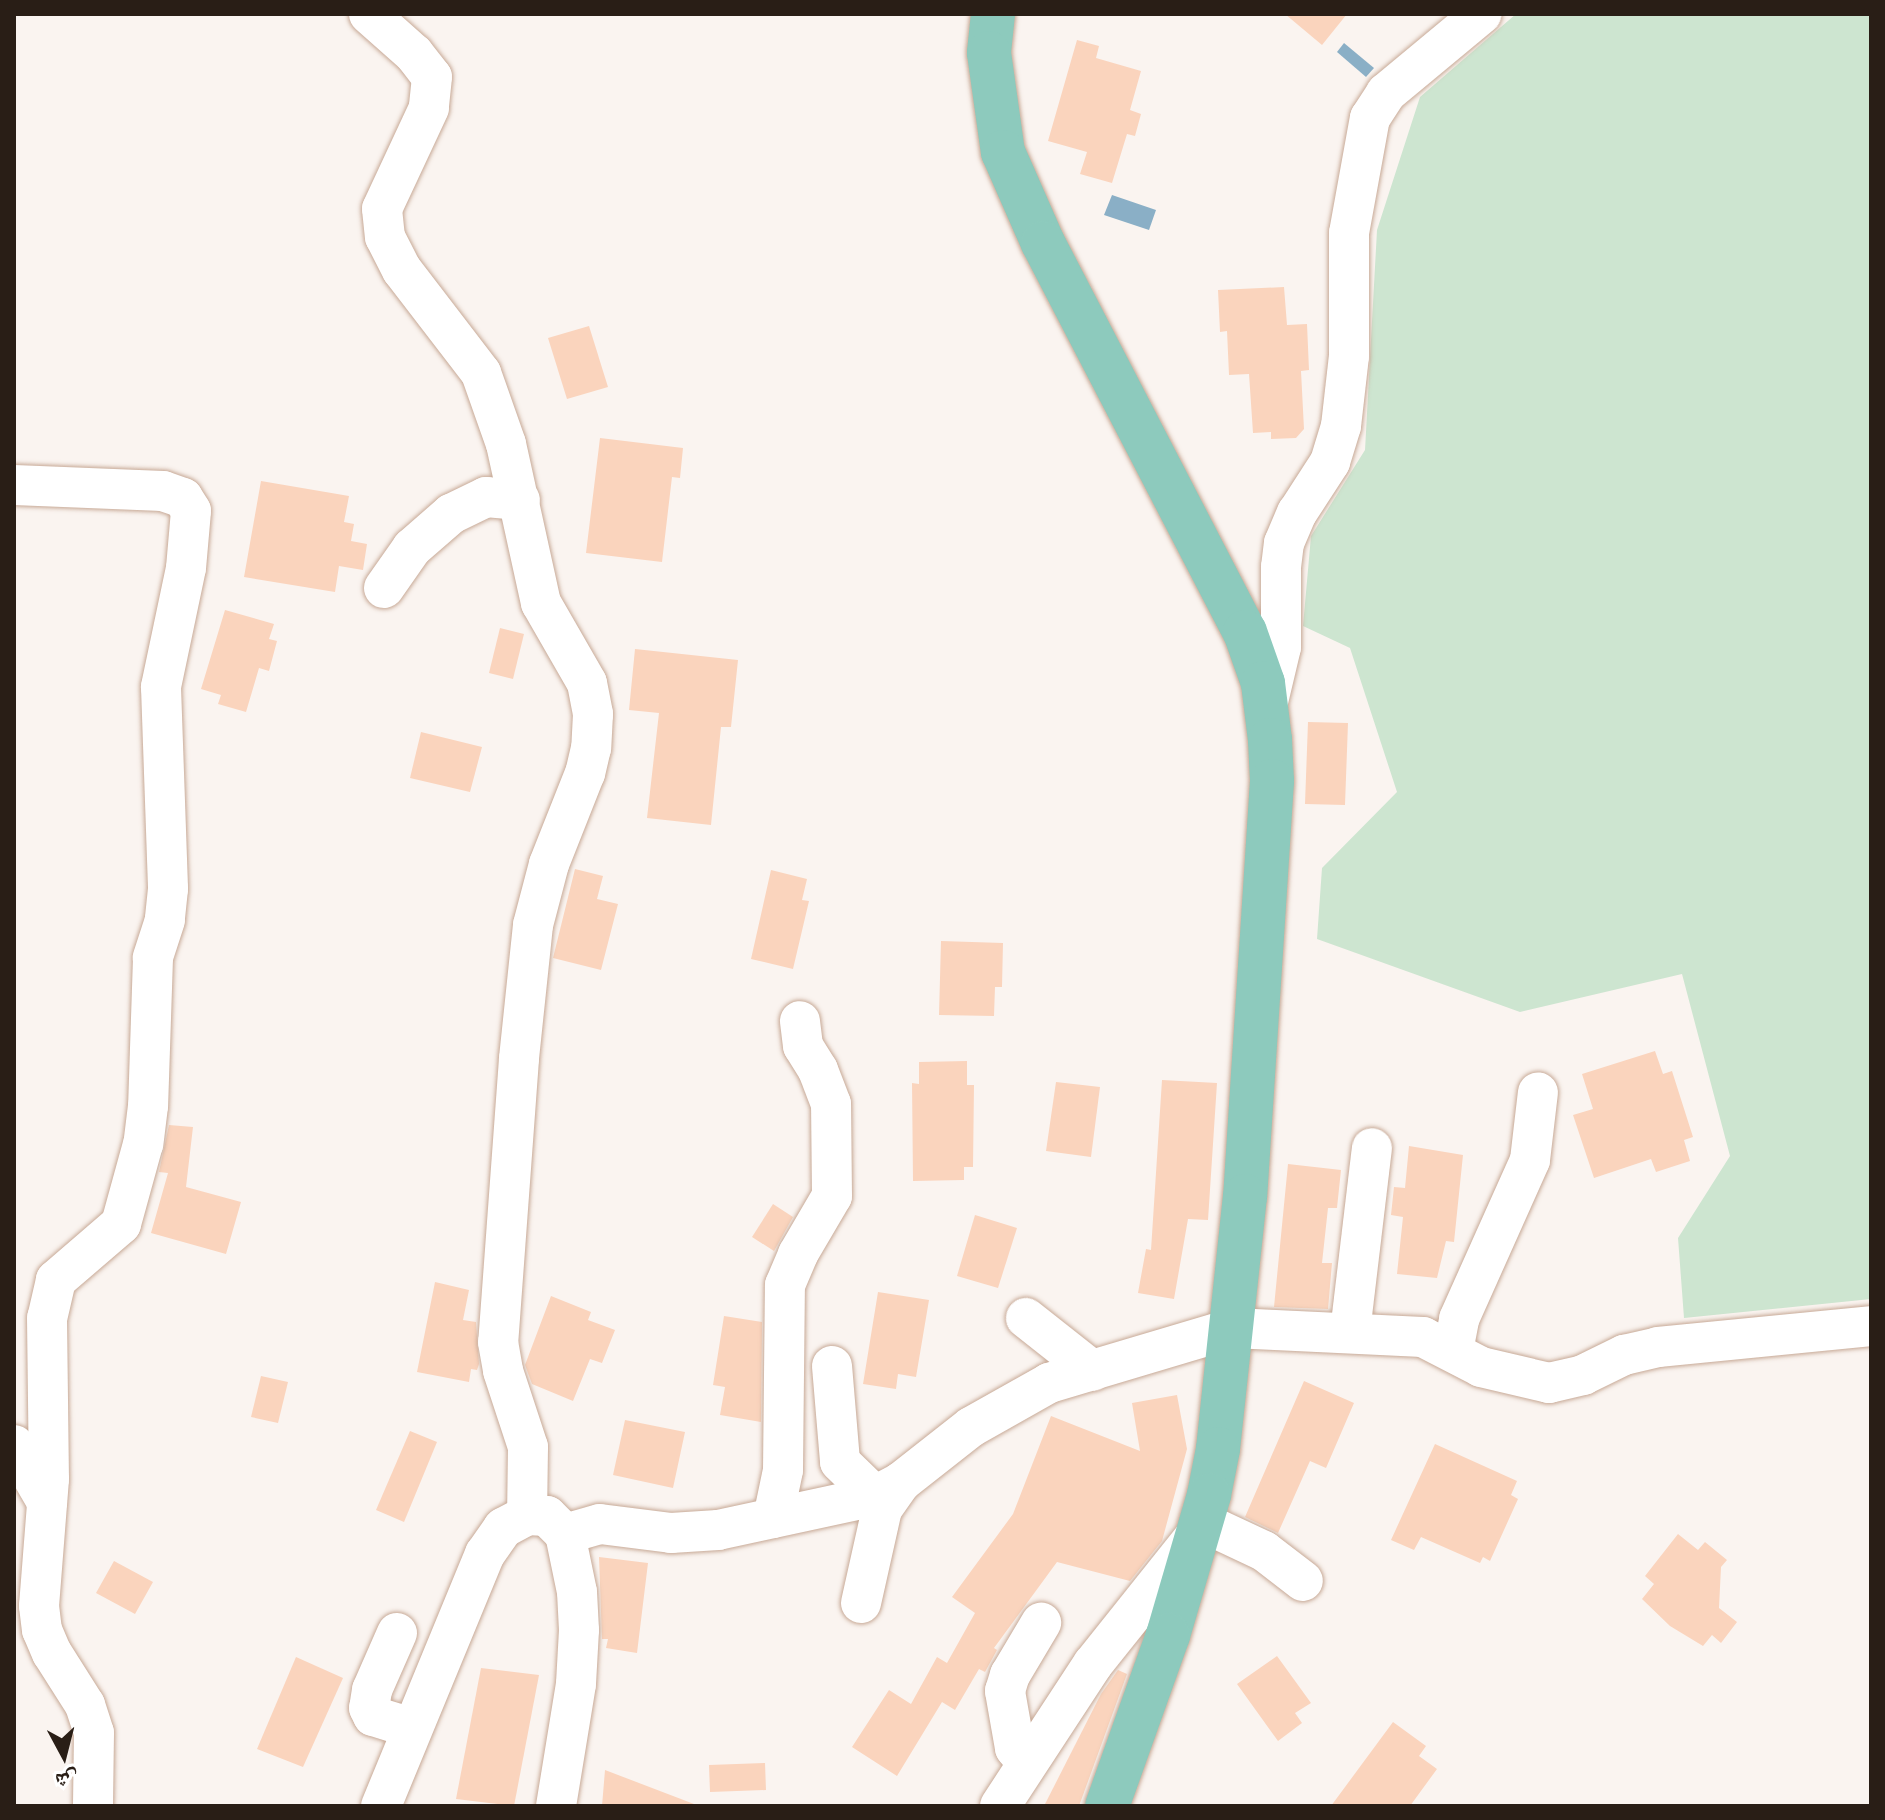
<!DOCTYPE html>
<meta charset="utf-8">
<style>
body{margin:0}
#map{position:relative;width:1885px;height:1820px;overflow:hidden;background:#faf4f0;font-family:Cabin,"Noto Naskh Arabic",sans-serif}
div>[style]{position:absolute}
[style*='--x']{left:calc(var(--x)*1px);top:calc(var(--y)*1px);width:calc(var(--w)*1px);rotate:calc(var(--a)*1deg)}
.green>*{inset:0;background:#cde5d0}
.water>*{inset:0;background:#8aafc6}
.building>*{inset:0;background:#fad4bd}
.roads{filter:drop-shadow(0 0 2px #c7a996) drop-shadow(0 0 2px #c7a996)}
.minor>*{height:40px;margin:-20px;padding:0 20px;transform-origin:20px;border-radius:20px;background:#fff}
.major>*{height:44px;margin:-22px;padding:0 22px;transform-origin:22px;border-radius:22px;background:#8dcabd}
span{translate:-50% -50%;white-space:nowrap;text-align:center;line-height:1.15;-webkit-text-stroke:7px #fff;paint-order:stroke}
.frame{position:absolute;inset:0;border:16px solid #291e16;pointer-events:none}
.north{position:absolute;left:24px;top:1716px;width:80px;height:80px;-webkit-text-stroke:6px #fff;paint-order:stroke;rotate:173deg;font-size:22px;font-weight:700;line-height:32px;text-align:center;color:#291e16}
.north::after{content:'';display:block;margin:auto;width:28px;height:36px;background:#291e16;clip-path:polygon(50% 0,100% 100%,50% 72%,0 100%)}
</style>
<div id="map">
<div class="green">
<i style="clip-path:polygon(1516px 14px,1871px 14px,1871px 1299px,1684px 1318px,1678px 1238px,1730px 1156px,1682px 974px,1520px 1012px,1317px 939px,1322px 868px,1397px 792px,1350px 648px,1303px 626px,1311px 536px,1365px 450px,1377px 230px,1420px 97px)"></i>
</div>
<div class="water">
<i style="clip-path:polygon(1344px 43px,1374px 68px,1366px 77px,1337px 52px)"></i>
<i style="clip-path:polygon(1112px 195px,1156px 210px,1149px 230px,1104px 215px)"></i>
</div>
<div class="building">
<i style="clip-path:polygon(1285px 14px,1347px 14px,1322px 45px)"></i>
<i style="clip-path:polygon(1077px 40px,1099px 46px,1096px 58px,1141px 71px,1130px 110px,1141px 114px,1135px 136px,1127px 134px,1112px 183px,1080px 174px,1087px 152px,1048px 141px)"></i>
<i style="clip-path:polygon(1284px 287px,1287px 325px,1307px 324px,1309px 370px,1301px 371px,1304px 429px,1296px 438px,1271px 439px,1271px 432px,1253px 433px,1249px 374px,1229px 375px,1227px 331px,1220px 332px,1218px 290px)"></i>
<i style="clip-path:polygon(589px 326px,608px 387px,567px 399px,548px 338px)"></i>
<i style="clip-path:polygon(600px 438px,683px 448px,680px 478px,672px 477px,662px 562px,586px 553px)"></i>
<i style="clip-path:polygon(261px 481px,349px 496px,344px 522px,354px 524px,351px 541px,367px 544px,363px 570px,339px 566px,335px 592px,244px 577px)"></i>
<i style="clip-path:polygon(225px 610px,274px 624px,269px 639px,277px 641px,269px 671px,259px 668px,246px 712px,218px 704px,221px 695px,201px 689px)"></i>
<i style="clip-path:polygon(500px 628px,524px 634px,513px 679px,489px 673px)"></i>
<i style="clip-path:polygon(635px 649px,738px 660px,731px 727px,721px 727px,711px 825px,647px 818px,659px 713px,629px 710px)"></i>
<i style="clip-path:polygon(1308px 722px,1348px 723px,1345px 805px,1305px 804px)"></i>
<i style="clip-path:polygon(421px 732px,482px 747px,470px 792px,410px 778px)"></i>
<i style="clip-path:polygon(575px 869px,603px 876px,597px 899px,618px 904px,601px 970px,553px 958px)"></i>
<i style="clip-path:polygon(771px 870px,807px 879px,802px 900px,809px 901px,793px 969px,751px 959px)"></i>
<i style="clip-path:polygon(941px 941px,1003px 943px,1002px 987px,995px 987px,994px 1016px,939px 1015px)"></i>
<i style="clip-path:polygon(1655px 1051px,1663px 1074px,1672px 1071px,1693px 1137px,1684px 1140px,1690px 1161px,1656px 1172px,1651px 1159px,1594px 1178px,1573px 1115px,1593px 1109px,1582px 1074px)"></i>
<i style="clip-path:polygon(967px 1061px,967px 1085px,974px 1085px,973px 1167px,964px 1167px,964px 1180px,913px 1181px,912px 1083px,919px 1084px,919px 1062px)"></i>
<i style="clip-path:polygon(1162px 1080px,1217px 1083px,1208px 1220px,1188px 1219px,1174px 1299px,1138px 1293px,1146px 1249px,1151px 1250px)"></i>
<i style="clip-path:polygon(1056px 1082px,1100px 1087px,1091px 1157px,1046px 1151px)"></i>
<i style="clip-path:polygon(169px 1125px,193px 1127px,186px 1187px,241px 1202px,226px 1254px,151px 1233px,168px 1173px,159px 1172px)"></i>
<i style="clip-path:polygon(1409px 1146px,1463px 1155px,1454px 1242px,1446px 1241px,1437px 1278px,1397px 1274px,1403px 1217px,1391px 1215px,1394px 1187px,1405px 1188px)"></i>
<i style="clip-path:polygon(1288px 1164px,1341px 1170px,1337px 1208px,1328px 1208px,1322px 1263px,1332px 1263px,1328px 1309px,1274px 1307px)"></i>
<i style="clip-path:polygon(773px 1204px,793px 1217px,774px 1251px,752px 1237px)"></i>
<i style="clip-path:polygon(975px 1215px,1017px 1228px,998px 1288px,957px 1276px)"></i>
<i style="clip-path:polygon(435px 1282px,469px 1290px,463px 1320px,476px 1322px,479px 1364px,477px 1370px,471px 1369px,469px 1382px,417px 1372px)"></i>
<i style="clip-path:polygon(878px 1292px,929px 1300px,916px 1377px,898px 1374px,896px 1389px,863px 1384px)"></i>
<i style="clip-path:polygon(551px 1296px,591px 1312px,588px 1320px,615px 1330px,602px 1363px,590px 1359px,573px 1401px,532px 1384px,525px 1365px)"></i>
<i style="clip-path:polygon(724px 1316px,762px 1322px,761px 1422px,720px 1415px,725px 1387px,713px 1385px)"></i>
<i style="clip-path:polygon(261px 1376px,288px 1382px,278px 1423px,251px 1417px)"></i>
<i style="clip-path:polygon(1304px 1381px,1354px 1403px,1326px 1468px,1310px 1461px,1278px 1533px,1245px 1517px)"></i>
<i style="clip-path:polygon(1177px 1395px,1187px 1449px,1162px 1541px,1130px 1581px,1057px 1562px,994px 1648px,997px 1650px,985px 1672px,979px 1669px,955px 1710px,942px 1702px,897px 1776px,852px 1747px,889px 1690px,911px 1704px,937px 1657px,947px 1663px,975px 1613px,952px 1597px,1013px 1514px,1051px 1416px,1140px 1451px,1132px 1403px)"></i>
<i style="clip-path:polygon(625px 1420px,685px 1432px,673px 1488px,613px 1475px)"></i>
<i style="clip-path:polygon(410px 1431px,437px 1442px,404px 1522px,376px 1510px)"></i>
<i style="clip-path:polygon(1435px 1444px,1517px 1481px,1511px 1495px,1518px 1499px,1490px 1561px,1483px 1557px,1480px 1563px,1421px 1537px,1414px 1550px,1391px 1540px)"></i>
<i style="clip-path:polygon(1678px 1534px,1698px 1550px,1705px 1542px,1727px 1560px,1721px 1567px,1719px 1608px,1737px 1622px,1721px 1643px,1712px 1635px,1703px 1646px,1670px 1626px,1642px 1599px,1654px 1584px,1645px 1576px)"></i>
<i style="clip-path:polygon(599px 1557px,648px 1563px,637px 1653px,606px 1648px,608px 1639px,602px 1639px)"></i>
<i style="clip-path:polygon(114px 1561px,153px 1582px,135px 1614px,96px 1593px)"></i>
<i style="clip-path:polygon(1277px 1656px,1311px 1703px,1295px 1713px,1302px 1723px,1278px 1741px,1237px 1684px)"></i>
<i style="clip-path:polygon(296px 1657px,343px 1678px,303px 1767px,257px 1749px)"></i>
<i style="clip-path:polygon(481px 1668px,539px 1675px,514px 1806px,456px 1799px)"></i>
<i style="clip-path:polygon(1118px 1670px,1127px 1674px,1079px 1806px,1044px 1806px,1101px 1694px)"></i>
<i style="clip-path:polygon(1393px 1722px,1426px 1746px,1419px 1756px,1437px 1769px,1410px 1806px,1331px 1806px)"></i>
<i style="clip-path:polygon(765px 1763px,766px 1790px,710px 1792px,709px 1765px)"></i>
<i style="clip-path:polygon(605px 1770px,694px 1804px,693px 1806px,602px 1806px)"></i>
</div>
<div class="roads">
<div class="minor">
<i style="--x:369;--y:14;--w:60;--a:41.6"></i>
<i style="--x:414;--y:54;--w:29;--a:52"></i>
<i style="--x:432;--y:77;--w:31;--a:96"></i>
<i style="--x:429;--y:108;--w:111;--a:115"></i>
<i style="--x:382;--y:209;--w:28;--a:84"></i>
<i style="--x:385;--y:237;--w:37;--a:63"></i>
<i style="--x:402;--y:270;--w:130;--a:52.5"></i>
<i style="--x:481;--y:373;--w:75;--a:70.6"></i>
<i style="--x:506;--y:444;--w:163;--a:77.6"></i>
<i style="--x:541;--y:603;--w:92;--a:60.1"></i>
<i style="--x:587;--y:683;--w:32;--a:79"></i>
<i style="--x:593;--y:714;--w:34;--a:93"></i>
<i style="--x:591;--y:748;--w:26;--a:103"></i>
<i style="--x:585;--y:773;--w:98;--a:111.6"></i>
<i style="--x:549;--y:864;--w:63;--a:104.7"></i>
<i style="--x:533;--y:925;--w:135;--a:96"></i>
<i style="--x:519;--y:1059;--w:284;--a:94.2"></i>
<i style="--x:498;--y:1342;--w:29;--a:80"></i>
<i style="--x:503;--y:1371;--w:80;--a:71.8"></i>
<i style="--x:528;--y:1447;--w:68;--a:90.8"></i>
<i style="--x:14;--y:485;--w:149;--a:2.3"></i>
<i style="--x:163;--y:491;--w:21;--a:19"></i>
<i style="--x:183;--y:498;--w:15;--a:58"></i>
<i style="--x:191;--y:511;--w:57;--a:95"></i>
<i style="--x:186;--y:568;--w:122;--a:101.9"></i>
<i style="--x:161;--y:687;--w:202;--a:88"></i>
<i style="--x:168;--y:889;--w:31;--a:96"></i>
<i style="--x:165;--y:920;--w:40;--a:108"></i>
<i style="--x:153;--y:958;--w:148;--a:91.9"></i>
<i style="--x:148;--y:1106;--w:38;--a:97"></i>
<i style="--x:143;--y:1144;--w:83;--a:105.4"></i>
<i style="--x:121;--y:1224;--w:86;--a:139.3"></i>
<i style="--x:56;--y:1280;--w:39;--a:103"></i>
<i style="--x:47;--y:1318;--w:161;--a:89.3"></i>
<i style="--x:49;--y:1479;--w:127;--a:94.5"></i>
<i style="--x:39;--y:1606;--w:24;--a:83"></i>
<i style="--x:42;--y:1630;--w:25;--a:67"></i>
<i style="--x:52;--y:1653;--w:62;--a:57.6"></i>
<i style="--x:85;--y:1705;--w:29;--a:72"></i>
<i style="--x:94;--y:1733;--w:73;--a:90.8"></i>
<i style="--x:384;--y:588;--w:49;--a:-55"></i>
<i style="--x:412;--y:548;--w:52;--a:-41.1"></i>
<i style="--x:451;--y:514;--w:39;--a:-26"></i>
<i style="--x:486;--y:497;--w:34;--a:5"></i>
<i style="--x:1266;--y:710;--w:65;--a:-76.6"></i>
<i style="--x:1281;--y:647;--w:80;--a:-90"></i>
<i style="--x:1281;--y:567;--w:24;--a:-83"></i>
<i style="--x:1284;--y:543;--w:33;--a:-67"></i>
<i style="--x:1297;--y:513;--w:61;--a:-57.1"></i>
<i style="--x:1330;--y:462;--w:38;--a:-73"></i>
<i style="--x:1341;--y:426;--w:70;--a:-83.5"></i>
<i style="--x:1349;--y:356;--w:123;--a:-90"></i>
<i style="--x:1349;--y:233;--w:117;--a:-79.7"></i>
<i style="--x:1370;--y:118;--w:30;--a:-57"></i>
<i style="--x:1386;--y:93;--w:124;--a:-39.7"></i>
<i style="--x:1026;--y:1318;--w:85;--a:38.3"></i>
<i style="--x:1350;--y:1332;--w:185;--a:-83.2"></i>
<i style="--x:1453;--y:1351;--w:33;--a:-79"></i>
<i style="--x:1459;--y:1319;--w:174;--a:-65.9"></i>
<i style="--x:1530;--y:1160;--w:68;--a:-83.3"></i>
<i style="--x:832;--y:1366;--w:96;--a:85.2"></i>
<i style="--x:840;--y:1462;--w:49;--a:44.2"></i>
<i style="--x:14;--y:1445;--w:66;--a:59.9"></i>
<i style="--x:773;--y:1518;--w:49;--a:-78.2"></i>
<i style="--x:783;--y:1470;--w:185;--a:-89.4"></i>
<i style="--x:785;--y:1285;--w:34;--a:-67"></i>
<i style="--x:798;--y:1254;--w:67;--a:-59.6"></i>
<i style="--x:832;--y:1196;--w:92;--a:-90.6"></i>
<i style="--x:831;--y:1104;--w:36;--a:-111"></i>
<i style="--x:818;--y:1070;--w:28;--a:-122"></i>
<i style="--x:803;--y:1046;--w:25;--a:-97"></i>
<i style="--x:1202;--y:1522;--w:68;--a:25.1"></i>
<i style="--x:1264;--y:1551;--w:49;--a:37.6"></i>
<i style="--x:565;--y:1534;--w:36;--a:-16"></i>
<i style="--x:600;--y:1524;--w:72;--a:7.2"></i>
<i style="--x:671;--y:1533;--w:47;--a:-3.7"></i>
<i style="--x:718;--y:1530;--w:161;--a:-12.2"></i>
<i style="--x:875;--y:1496;--w:30;--a:-28"></i>
<i style="--x:901;--y:1482;--w:89;--a:-38.2"></i>
<i style="--x:971;--y:1427;--w:90;--a:-29.4"></i>
<i style="--x:1049;--y:1383;--w:192;--a:-16.6"></i>
<i style="--x:1233;--y:1328;--w:190;--a:2.7"></i>
<i style="--x:1423;--y:1337;--w:65;--a:27.3"></i>
<i style="--x:1481;--y:1367;--w:70;--a:13.2"></i>
<i style="--x:1549;--y:1383;--w:35;--a:-13"></i>
<i style="--x:1583;--y:1375;--w:46;--a:-26"></i>
<i style="--x:1624;--y:1355;--w:35;--a:-13"></i>
<i style="--x:1658;--y:1347;--w:214;--a:-5.6"></i>
<i style="--x:861;--y:1603;--w:96;--a:-77.4"></i>
<i style="--x:882;--y:1509;--w:33;--a:-55"></i>
<i style="--x:397;--y:1633;--w:62;--a:113.7"></i>
<i style="--x:372;--y:1690;--w:18;--a:99"></i>
<i style="--x:369;--y:1708;--w:9;--a:63"></i>
<i style="--x:373;--y:1716;--w:41;--a:17.1"></i>
<i style="--x:1026;--y:1762;--w:18;--a:-128"></i>
<i style="--x:1015;--y:1748;--w:58;--a:-100"></i>
<i style="--x:1005;--y:1691;--w:17;--a:-73"></i>
<i style="--x:1010;--y:1675;--w:61;--a:-59.2"></i>
<i style="--x:381;--y:1806;--w:273;--a:-67.6"></i>
<i style="--x:485;--y:1554;--w:32;--a:-55"></i>
<i style="--x:503;--y:1528;--w:27;--a:-28"></i>
<i style="--x:527;--y:1515;--w:20;--a:3"></i>
<i style="--x:547;--y:1516;--w:25;--a:45"></i>
<i style="--x:565;--y:1534;--w:59;--a:78.3"></i>
<i style="--x:577;--y:1592;--w:38;--a:87"></i>
<i style="--x:579;--y:1630;--w:54;--a:93.2"></i>
<i style="--x:576;--y:1684;--w:124;--a:99.3"></i>
<i style="--x:1000;--y:1806;--w:170;--a:-56.8"></i>
<i style="--x:1093;--y:1664;--w:165;--a:-51.4"></i>
</div>
<div class="major">
<i style="--x:993;--y:14;--w:39;--a:96"></i>
<i style="--x:989;--y:53;--w:100;--a:82"></i>
<i style="--x:1003;--y:152;--w:99;--a:66.3"></i>
<i style="--x:1043;--y:243;--w:438;--a:62.6"></i>
<i style="--x:1245;--y:632;--w:54;--a:70.6"></i>
<i style="--x:1263;--y:683;--w:57;--a:83"></i>
<i style="--x:1270;--y:740;--w:41;--a:87.2"></i>
<i style="--x:1272;--y:781;--w:416;--a:93.7"></i>
<i style="--x:1245;--y:1196;--w:254;--a:96.1"></i>
<i style="--x:1218;--y:1449;--w:47;--a:101.1"></i>
<i style="--x:1209;--y:1495;--w:146;--a:106.3"></i>
<i style="--x:1168;--y:1635;--w:182;--a:109.6"></i>
</div>
</div>
<div class="frame"></div>
<div class="north">ش</div>
</div>
